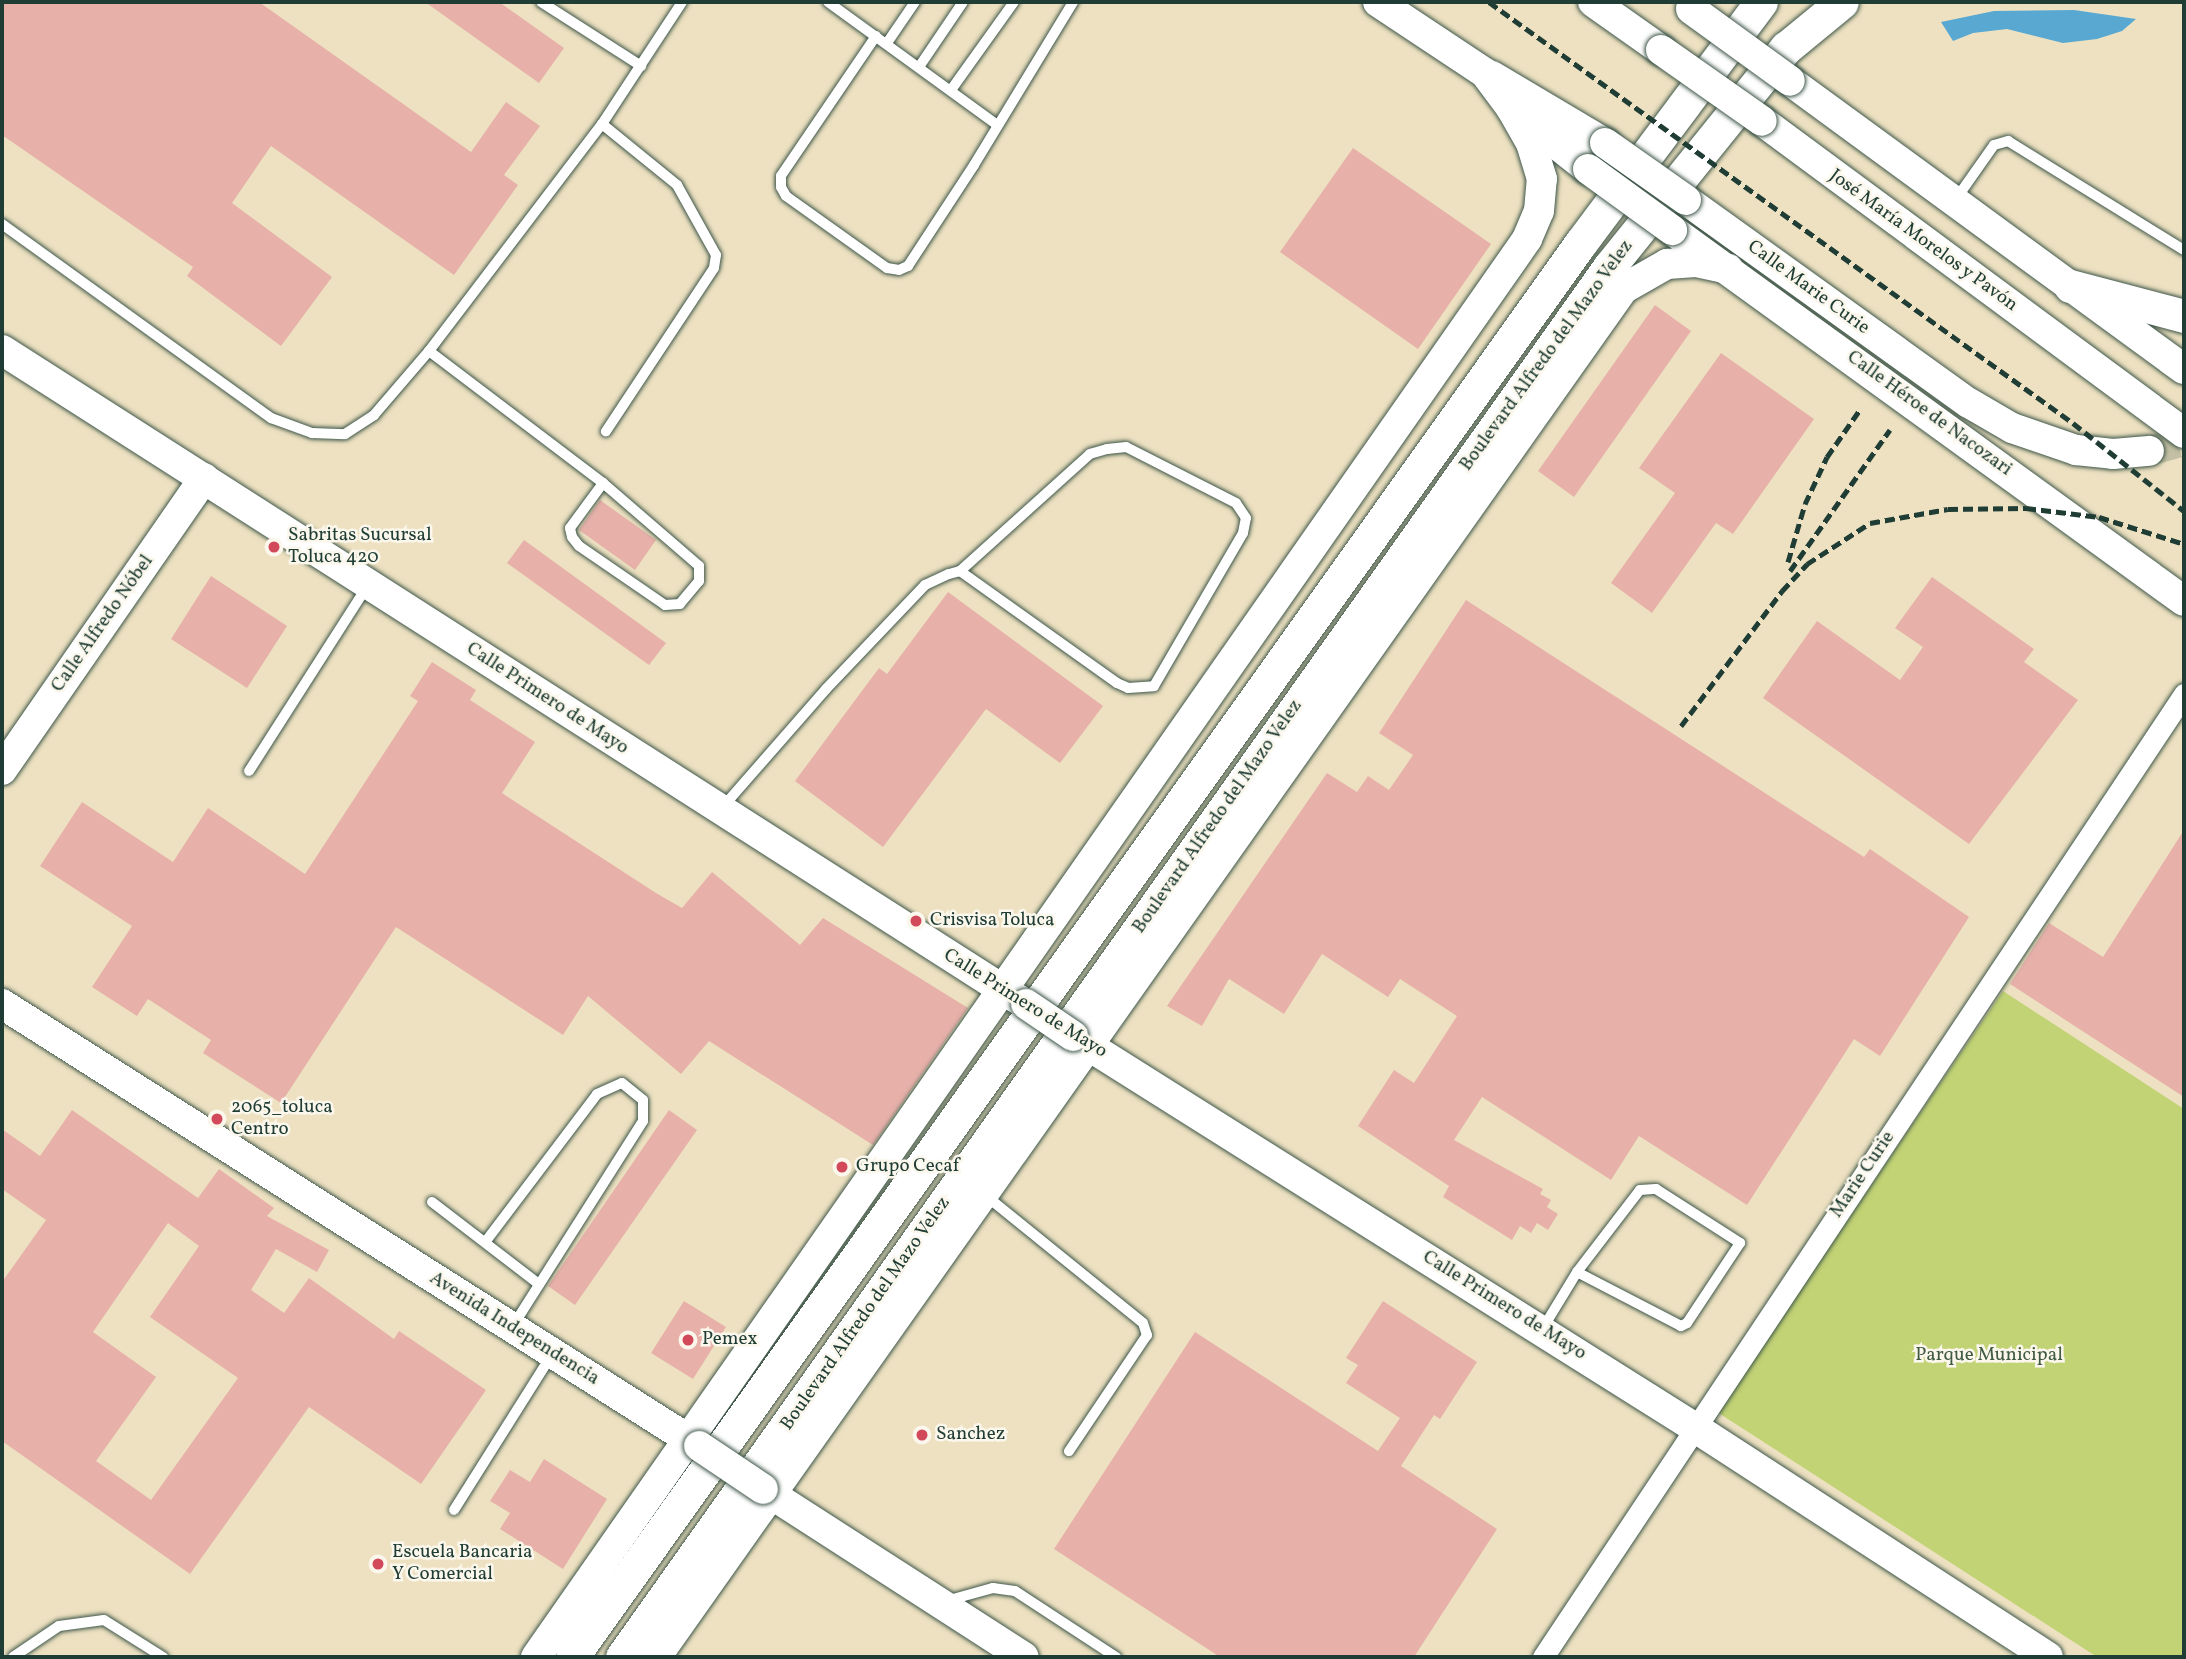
<!DOCTYPE html>
<meta charset="utf-8">
<style>
body{margin:0}
#map{position:relative;width:2186px;height:1659px;overflow:hidden;background:#ede1c1;font-family:Vollkorn,serif}
div>[style]{position:absolute}
[style*='--x']{left:calc(var(--x)*1px);top:calc(var(--y)*1px);width:calc(var(--w)*1px);rotate:calc(var(--a)*1deg)}
.green>*{inset:0;background:#c2d375}
.water>*{inset:0;background:#58a8d2}
.building>*{inset:0;background:#e7b1aa}
.secondary-tunnel>*{height:30px;margin-top:-15px;transform-origin:0;background:repeating-linear-gradient(90deg,#c4c0a5 0 30px,transparent 0 45px)}
.roads{filter:drop-shadow(0 0 2px #3e5649) drop-shadow(0 0 2px #3e5649)}
.lane>*{height:10px;margin:-5px;padding:0 5px;transform-origin:5px;border-radius:5px;background:#fff}
.street>*{height:21px;margin:-10.5px;padding:0 10.5px;transform-origin:10.5px;border-radius:10.5px;background:#fff}
.secondary>*{height:30px;margin:-15px;padding:0 15px;transform-origin:15px;border-radius:15px;background:#fff}
.primary>*{height:33px;margin:-16.5px;padding:0 16.5px;transform-origin:16.5px;border-radius:16.5px;background:#fff}
.rail>*{height:5px;margin-top:-2.5px;transform-origin:0;background:repeating-linear-gradient(90deg,#1f3d34 0 10px,transparent 0 15px)}
.bridges{filter:drop-shadow(0 0 2px #3e5649) drop-shadow(0 0 2px #3e5649)}
.secondary-bridge>*{height:30px;margin:-15px;padding:0 15px;transform-origin:15px;border-radius:15px;background:#fff}
.dots>*{width:19px;height:19px;translate:-50% -50%;box-sizing:border-box;border:4px solid #fbf7ec;border-radius:50%}
span{translate:-50% -50%;white-space:nowrap;text-align:center;line-height:1.15;-webkit-text-stroke:5px #fbf7ec;paint-order:stroke}
.street-label{font-size:19px;color:#1f3d34}
.poi-label{font-size:19px;color:#1f3d34}
.left{translate:0 -50%;text-align:left}
.park-label{font-size:19px;color:#405b41}
.frame{position:absolute;inset:0;border:4px solid #1f3d34;pointer-events:none}
</style>
<div id="map">
<div class="green">
<i style="clip-path:polygon(2003px 991px,2184px 1109px,2184px 1657px,2097px 1657px,1717px 1412px)"></i>
</div>
<div class="water">
<i style="clip-path:polygon(2074px 10px,2136px 19px,2122px 31px,2097px 39px,2063px 43px,2007px 29px,1973px 33px,1953px 41px,1941px 22px,1994px 11px)"></i>
</div>
<div class="building">
<i style="clip-path:polygon(2px 2px,259px 2px,471px 152px,506px 102px,540px 126px,504px 175px,518px 185px,454px 275px,271px 146px,232px 203px,332px 277px,281px 346px,187px 276px,193px 267px,2px 135px)"></i>
<i style="clip-path:polygon(425px 2px,499px 2px,564px 48px,539px 83px)"></i>
<i style="clip-path:polygon(1353px 148px,1491px 244px,1418px 349px,1280px 252px)"></i>
<i style="clip-path:polygon(1655px 305px,1691px 331px,1574px 497px,1538px 471px)"></i>
<i style="clip-path:polygon(1721px 353px,1814px 419px,1733px 534px,1716px 523px,1652px 613px,1611px 583px,1675px 493px,1639px 468px)"></i>
<i style="clip-path:polygon(600px 500px,656px 540px,635px 570px,579px 530px)"></i>
<i style="clip-path:polygon(524px 540px,666px 643px,649px 665px,507px 563px)"></i>
<i style="clip-path:polygon(211px 576px,287px 626px,247px 688px,171px 639px)"></i>
<i style="clip-path:polygon(1932px 577px,2034px 649px,2024px 662px,2078px 700px,1969px 844px,1763px 698px,1817px 621px,1900px 680px,1923px 647px,1895px 628px)"></i>
<i style="clip-path:polygon(948px 592px,1103px 706px,1060px 763px,986px 709px,883px 847px,795px 781px,879px 668px,887px 674px)"></i>
<i style="clip-path:polygon(1466px 600px,1864px 857px,1870px 849px,1969px 917px,1880px 1056px,1854px 1039px,1747px 1205px,1639px 1136px,1611px 1180px,1482px 1097px,1454px 1140px,1543px 1189px,1540px 1194px,1551px 1200px,1547px 1207px,1558px 1214px,1548px 1230px,1537px 1223px,1531px 1233px,1520px 1226px,1512px 1240px,1443px 1197px,1449px 1186px,1358px 1126px,1394px 1070px,1414px 1083px,1457px 1016px,1400px 979px,1388px 997px,1322px 954px,1284px 1014px,1229px 979px,1202px 1026px,1167px 1006px,1327px 773px,1357px 792px,1368px 776px,1389px 790px,1413px 755px,1379px 733px)"></i>
<i style="clip-path:polygon(432px 662px,476px 690px,470px 700px,535px 742px,502px 793px,656px 893px,682px 908px,712px 872px,800px 945px,823px 918px,968px 1008px,873px 1145px,709px 1041px,681px 1074px,588px 996px,563px 1035px,396px 927px,281px 1103px,203px 1053px,211px 1040px,148px 999px,137px 1016px,92px 987px,132px 926px,40px 866px,82px 802px,173px 862px,208px 808px,305px 874px,418px 701px,410px 696px)"></i>
<i style="clip-path:polygon(2184px 830px,2184px 1097px,2010px 984px,2049px 923px,2103px 957px)"></i>
<i style="clip-path:polygon(evenodd,72px 1110px,198px 1198px,219px 1169px,274px 1208px,267px 1216px,329px 1250px,317px 1272px,276px 1249px,251px 1290px,284px 1313px,309px 1278px,394px 1339px,399px 1331px,486px 1390px,421px 1484px,309px 1407px,190px 1574px,2px 1441px,2px 1282px,46px 1220px,2px 1189px,2px 1129px,40px 1156px,72px 1110px,168px 1223px,199px 1246px,150px 1317px,238px 1378px,151px 1500px,96px 1461px,156px 1377px,93px 1332px,168px 1223px)"></i>
<i style="clip-path:polygon(669px 1110px,697px 1130px,575px 1305px,548px 1286px)"></i>
<i style="clip-path:polygon(684px 1301px,726px 1327px,693px 1379px,651px 1353px)"></i>
<i style="clip-path:polygon(1383px 1301px,1477px 1362px,1440px 1419px,1434px 1415px,1401px 1466px,1497px 1529px,1414px 1657px,1220px 1657px,1054px 1549px,1195px 1332px,1378px 1451px,1400px 1418px,1346px 1383px,1358px 1365px,1346px 1358px)"></i>
<i style="clip-path:polygon(544px 1459px,607px 1499px,563px 1569px,500px 1529px,510px 1513px,490px 1501px,510px 1470px,530px 1482px)"></i>
</div>
<div class="secondary-tunnel">
<i style="--x:2149;--y:451;--w:36;--a:-16"></i>
</div>
<div class="roads">
<div class="lane">
<i style="--x:541;--y:2;--w:119;--a:32.6"></i>
<i style="--x:828;--y:2;--w:208;--a:36"></i>
<i style="--x:876;--y:36;--w:169;--a:124.2"></i>
<i style="--x:781;--y:176;--w:11;--a:90"></i>
<i style="--x:781;--y:187;--w:10;--a:61"></i>
<i style="--x:786;--y:196;--w:124;--a:35.5"></i>
<i style="--x:887;--y:268;--w:12;--a:9"></i>
<i style="--x:899;--y:270;--w:10;--a:-24"></i>
<i style="--x:908;--y:266;--w:121;--a:-56.8"></i>
<i style="--x:974;--y:165;--w:191;--a:-58.7"></i>
<i style="--x:887;--y:43;--w:50;--a:-55.7"></i>
<i style="--x:919;--y:67;--w:78;--a:-55.9"></i>
<i style="--x:951;--y:90;--w:108;--a:-54.4"></i>
<i style="--x:602;--y:124;--w:97;--a:39.1"></i>
<i style="--x:677;--y:185;--w:80;--a:60.9"></i>
<i style="--x:716;--y:255;--w:13;--a:99"></i>
<i style="--x:714;--y:268;--w:196;--a:123.5"></i>
<i style="--x:1956;--y:199;--w:66;--a:-54.9"></i>
<i style="--x:1994;--y:145;--w:15;--a:-16"></i>
<i style="--x:2008;--y:141;--w:207;--a:31.8"></i>
<i style="--x:2;--y:224;--w:332;--a:35.8"></i>
<i style="--x:271;--y:418;--w:44;--a:20.1"></i>
<i style="--x:312;--y:433;--w:33;--a:2"></i>
<i style="--x:345;--y:434;--w:35;--a:-33"></i>
<i style="--x:374;--y:415;--w:84;--a:-49.3"></i>
<i style="--x:429;--y:351;--w:285;--a:-52.7"></i>
<i style="--x:602;--y:124;--w:146;--a:-56.7"></i>
<i style="--x:429;--y:351;--w:218;--a:37.2"></i>
<i style="--x:603;--y:483;--w:127;--a:40.8"></i>
<i style="--x:699;--y:566;--w:15;--a:90"></i>
<i style="--x:699;--y:581;--w:30;--a:130"></i>
<i style="--x:680;--y:604;--w:15;--a:176"></i>
<i style="--x:665;--y:605;--w:104;--a:-145.5"></i>
<i style="--x:579;--y:546;--w:11;--a:-128"></i>
<i style="--x:572;--y:537;--w:9;--a:-103"></i>
<i style="--x:570;--y:528;--w:56;--a:-53.7"></i>
<i style="--x:249;--y:771;--w:221;--a:-57.4"></i>
<i style="--x:721;--y:809;--w:159;--a:-48.8"></i>
<i style="--x:826;--y:689;--w:144;--a:-46.4"></i>
<i style="--x:925;--y:585;--w:26;--a:-25"></i>
<i style="--x:949;--y:574;--w:11;--a:-15"></i>
<i style="--x:960;--y:571;--w:193;--a:35.5"></i>
<i style="--x:1117;--y:683;--w:12;--a:24"></i>
<i style="--x:1128;--y:688;--w:26;--a:-4"></i>
<i style="--x:1154;--y:686;--w:177;--a:-59.8"></i>
<i style="--x:1243;--y:533;--w:15;--a:-79"></i>
<i style="--x:1246;--y:518;--w:18;--a:-124"></i>
<i style="--x:1236;--y:503;--w:123;--a:-153"></i>
<i style="--x:1126;--y:447;--w:19;--a:174"></i>
<i style="--x:1107;--y:449;--w:18;--a:164"></i>
<i style="--x:1090;--y:454;--w:175;--a:138"></i>
<i style="--x:985;--y:1195;--w:203;--a:39"></i>
<i style="--x:1143;--y:1323;--w:13;--a:72"></i>
<i style="--x:1147;--y:1335;--w:140;--a:123.9"></i>
<i style="--x:432;--y:1202;--w:135;--a:37.5"></i>
<i style="--x:486;--y:1241;--w:184;--a:-52.9"></i>
<i style="--x:597;--y:1094;--w:27;--a:-24"></i>
<i style="--x:622;--y:1083;--w:27;--a:39"></i>
<i style="--x:643;--y:1100;--w:21;--a:90"></i>
<i style="--x:643;--y:1121;--w:243;--a:122.4"></i>
<i style="--x:1543;--y:1328;--w:66;--a:-58.7"></i>
<i style="--x:1577;--y:1272;--w:103;--a:-52.5"></i>
<i style="--x:1640;--y:1190;--w:16;--a:-4"></i>
<i style="--x:1656;--y:1189;--w:100;--a:32.7"></i>
<i style="--x:1740;--y:1243;--w:96;--a:123.5"></i>
<i style="--x:1687;--y:1323;--w:7;--a:153"></i>
<i style="--x:1681;--y:1326;--w:117;--a:-152.6"></i>
<i style="--x:454;--y:1510;--w:182;--a:-57.8"></i>
<i style="--x:946;--y:1601;--w:49;--a:-15.5"></i>
<i style="--x:993;--y:1588;--w:22;--a:8"></i>
<i style="--x:1015;--y:1591;--w:121;--a:33.2"></i>
<i style="--x:13;--y:1657;--w:55;--a:-34"></i>
<i style="--x:59;--y:1626;--w:45;--a:-7.6"></i>
<i style="--x:104;--y:1620;--w:70;--a:32.1"></i>
</div>
<div class="street">
<i style="--x:1543;--y:1657;--w:1157;--a:-56.35"></i>
</div>
<div class="secondary">
<i style="--x:1378;--y:2;--w:128;--a:33.6"></i>
<i style="--x:1485;--y:73;--w:44;--a:53.4"></i>
<i style="--x:1511;--y:108;--w:98;--a:38.4"></i>
<i style="--x:1593;--y:2;--w:83;--a:35.2"></i>
<i style="--x:1492;--y:76;--w:131;--a:30.7"></i>
<i style="--x:1790;--y:81;--w:488;--a:36.2"></i>
<i style="--x:1762;--y:121;--w:525;--a:36.48"></i>
<i style="--x:1686;--y:200;--w:348;--a:35.7"></i>
<i style="--x:1969;--y:403;--w:50;--a:30.2"></i>
<i style="--x:2012;--y:428;--w:68;--a:19"></i>
<i style="--x:2076;--y:450;--w:37;--a:6"></i>
<i style="--x:2113;--y:454;--w:36;--a:-5"></i>
<i style="--x:1672;--y:230;--w:632;--a:35.93"></i>
<i style="--x:2;--y:350;--w:1207;--a:32.58"></i>
<i style="--x:2;--y:770;--w:355;--a:-55.3"></i>
<i style="--x:2;--y:1004;--w:825;--a:32.38"></i>
<i style="--x:1073;--y:1036;--w:734;--a:32.2"></i>
<i style="--x:1694;--y:1427;--w:422;--a:33"></i>
<i style="--x:763;--y:1489;--w:310;--a:32.8"></i>
<i style="--x:536;--y:1657;--w:1730;--a:-55.05"></i>
<i style="--x:1527;--y:239;--w:30;--a:-67"></i>
<i style="--x:1539;--y:211;--w:32;--a:-85"></i>
<i style="--x:1542;--y:179;--w:38;--a:-107"></i>
<i style="--x:1531;--y:143;--w:40;--a:-119.7"></i>
<i style="--x:656;--y:1657;--w:1675;--a:-54.74"></i>
<i style="--x:1623;--y:289;--w:51;--a:-29.6"></i>
<i style="--x:1667;--y:264;--w:29;--a:-4"></i>
<i style="--x:1696;--y:262;--w:33;--a:12"></i>
</div>
<div class="primary">
<i style="--x:2070;--y:286;--w:118;--a:14.7"></i>
<i style="--x:572;--y:1657;--w:1736;--a:-54.5"></i>
<i style="--x:1580;--y:244;--w:302;--a:-53.2"></i>
<i style="--x:622;--y:1657;--w:1705;--a:-54.62"></i>
<i style="--x:1609;--y:267;--w:282;--a:-51.1"></i>
<i style="--x:1786;--y:48;--w:72;--a:-39.4"></i>
</div>
</div>
<div class="rail">
<i style="--x:1489;--y:2;--w:720;--a:35.79"></i>
<i style="--x:2073;--y:423;--w:142;--a:38.4"></i>
<i style="--x:1788;--y:562;--w:60;--a:-73.7"></i>
<i style="--x:1805;--y:504;--w:52;--a:-64.9"></i>
<i style="--x:1827;--y:457;--w:56;--a:-55.2"></i>
<i style="--x:1790;--y:571;--w:173;--a:-54.7"></i>
<i style="--x:1681;--y:726;--w:169;--a:-53.2"></i>
<i style="--x:1782;--y:591;--w:37;--a:-47"></i>
<i style="--x:1807;--y:564;--w:75;--a:-33.1"></i>
<i style="--x:1870;--y:523;--w:79;--a:-10.2"></i>
<i style="--x:1948;--y:509;--w:78;--a:-0.7"></i>
<i style="--x:2026;--y:508;--w:74;--a:7"></i>
<i style="--x:2099;--y:517;--w:89;--a:17.6"></i>
</div>
<div class="bridges">
<div class="secondary-bridge">
<i style="--x:1691;--y:9;--w:122;--a:36"></i>
<i style="--x:1661;--y:50;--w:123;--a:35.1"></i>
<i style="--x:1605;--y:143;--w:99;--a:35.1"></i>
<i style="--x:1588;--y:169;--w:104;--a:36"></i>
<i style="--x:1026;--y:1004;--w:57;--a:34.2"></i>
<i style="--x:699;--y:1446;--w:77;--a:33.9"></i>
</div>
</div>
<div class="dots">
<i style="left:274px;top:547px;background:#d1495b"></i>
<i style="left:916px;top:921px;background:#d1495b"></i>
<i style="left:217px;top:1119px;background:#d1495b"></i>
<i style="left:842px;top:1167px;background:#d1495b"></i>
<i style="left:688px;top:1340px;background:#d1495b"></i>
<i style="left:922px;top:1435px;background:#d1495b"></i>
<i style="left:378px;top:1564px;background:#d1495b"></i>
</div>
<div class="street-label">
<span style="left:1923px;top:241px;rotate:36deg">José María Morelos y Pavón</span>
<span style="left:1808px;top:288px;rotate:36deg">Calle Marie Curie</span>
<span style="left:1547px;top:356px;rotate:-54deg">Boulevard Alfredo del Mazo Velez</span>
<span style="left:1929px;top:414px;rotate:36deg">Calle Héroe de Nacozari</span>
<span style="left:103px;top:624px;rotate:-55deg">Calle Alfredo Nóbel</span>
<span style="left:547px;top:699px;rotate:33deg">Calle Primero de Mayo</span>
<span style="left:1218px;top:817px;rotate:-55deg">Boulevard Alfredo del Mazo Velez</span>
<span style="left:1025px;top:1004px;rotate:32deg">Calle Primero de Mayo</span>
<span style="left:1863px;top:1175px;rotate:-56deg">Marie Curie</span>
<span style="left:1504px;top:1306px;rotate:32deg">Calle Primero de Mayo</span>
<span style="left:866px;top:1314px;rotate:-55deg">Boulevard Alfredo del Mazo Velez</span>
<span style="left:514px;top:1329px;rotate:32deg">Avenida Independencia</span>
</div>
<div class="poi-label">
<span class="left" style="left:288px;top:547px">Sabritas Sucursal<br>Toluca 420</span>
<span class="left" style="left:930px;top:921px">Crisvisa Toluca</span>
<span class="left" style="left:231px;top:1119px">2065_toluca<br>Centro</span>
<span class="left" style="left:856px;top:1167px">Grupo Cecaf</span>
<span class="left" style="left:702px;top:1340px">Pemex</span>
<span class="left" style="left:936px;top:1435px">Sanchez</span>
<span class="left" style="left:392px;top:1564px">Escuela Bancaria<br>Y Comercial</span>
</div>
<div class="park-label">
<span style="left:1989px;top:1356px">Parque Municipal</span>
</div>
<div class="frame"></div>
</div>
